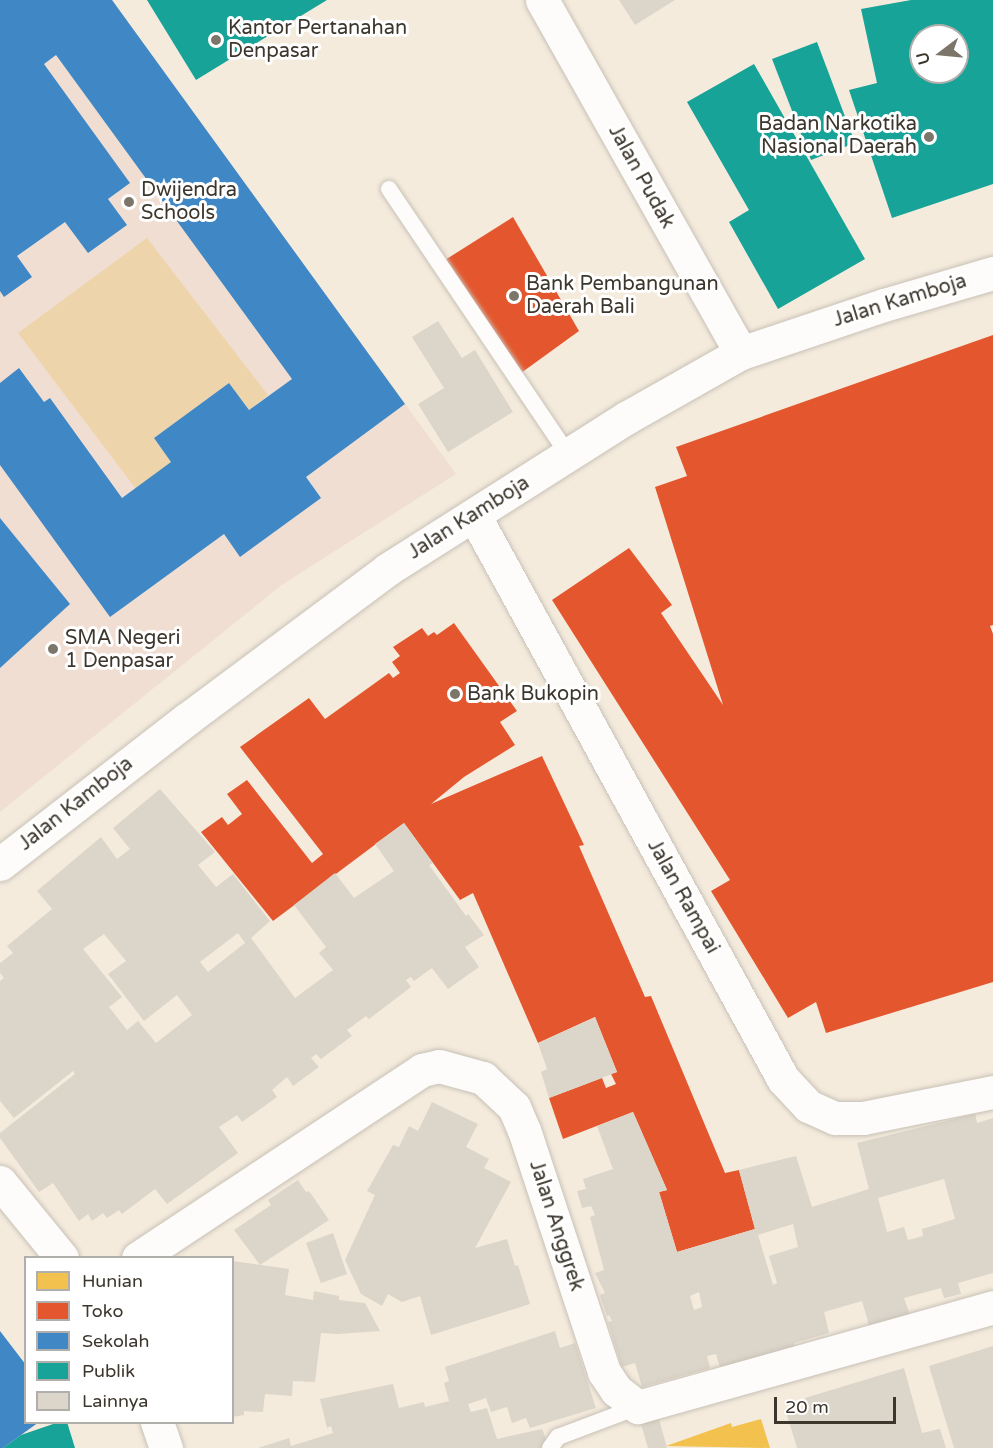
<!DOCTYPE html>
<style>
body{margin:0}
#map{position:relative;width:993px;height:1448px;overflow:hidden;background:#f4ebdd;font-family:"Varela Round",sans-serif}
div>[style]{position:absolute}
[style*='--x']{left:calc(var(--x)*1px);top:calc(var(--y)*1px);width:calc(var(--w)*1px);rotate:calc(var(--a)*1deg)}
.education>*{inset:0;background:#f0ded3}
.green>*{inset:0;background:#edd4aa}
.homes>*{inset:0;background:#f2c14e}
.shops>*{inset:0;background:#e4572e}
.schools>*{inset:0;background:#3f88c5}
.public>*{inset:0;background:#17a398}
.building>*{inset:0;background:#dcd5ca}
.roads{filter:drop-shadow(0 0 2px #c8c1b6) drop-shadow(0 0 2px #c8c1b6)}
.service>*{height:16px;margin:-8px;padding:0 8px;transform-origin:8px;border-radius:8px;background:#fdfcfa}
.minor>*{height:33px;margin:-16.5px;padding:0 16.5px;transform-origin:16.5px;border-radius:16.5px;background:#fdfcfa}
.tertiary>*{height:33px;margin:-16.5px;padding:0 16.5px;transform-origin:16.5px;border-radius:16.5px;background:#fdfcfa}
.dots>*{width:16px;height:16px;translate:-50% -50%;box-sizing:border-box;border:3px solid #fff;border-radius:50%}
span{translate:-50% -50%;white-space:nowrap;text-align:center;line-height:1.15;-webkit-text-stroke:6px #fff;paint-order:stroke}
.poi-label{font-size:20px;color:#3c362c}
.left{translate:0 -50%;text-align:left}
.right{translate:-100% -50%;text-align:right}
.street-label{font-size:20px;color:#3c362c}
.legend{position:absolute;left:24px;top:1256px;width:210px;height:168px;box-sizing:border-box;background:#fff;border:2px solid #b1afab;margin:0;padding:8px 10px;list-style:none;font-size:18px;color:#3c362c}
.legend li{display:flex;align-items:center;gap:12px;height:30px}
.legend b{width:30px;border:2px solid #b1afab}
.north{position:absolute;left:909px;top:24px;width:60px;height:60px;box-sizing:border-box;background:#fff;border:2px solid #b1afab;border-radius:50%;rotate:254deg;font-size:16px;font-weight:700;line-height:24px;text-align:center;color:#3c362c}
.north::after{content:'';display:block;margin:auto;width:21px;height:27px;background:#7c756a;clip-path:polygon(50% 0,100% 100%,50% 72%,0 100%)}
.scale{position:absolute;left:774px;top:1397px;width:122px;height:27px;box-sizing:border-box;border:3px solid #3c362c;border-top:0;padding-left:8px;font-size:18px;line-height:21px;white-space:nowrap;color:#3c362c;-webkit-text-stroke:4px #fff;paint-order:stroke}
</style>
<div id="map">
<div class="education">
<i style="clip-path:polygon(0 0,112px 0,456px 474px,283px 584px,0 812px)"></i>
</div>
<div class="green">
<i style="clip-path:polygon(147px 238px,268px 395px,249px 410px,229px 383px,154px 438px,171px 462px,136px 489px,18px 333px)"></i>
</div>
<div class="homes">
<i style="clip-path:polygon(761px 1419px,770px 1448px,666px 1446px,731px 1423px,732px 1427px)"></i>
</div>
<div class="shops">
<i style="clip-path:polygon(513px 217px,579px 331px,521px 373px,445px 260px)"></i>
<i style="clip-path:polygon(993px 335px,993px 625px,990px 626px,993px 634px,993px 982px,826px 1033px,816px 1002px,788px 1018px,711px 891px,730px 880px,552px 600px,629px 548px,672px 605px,661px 613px,723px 705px,655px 487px,687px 476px,676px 447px)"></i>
<i style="clip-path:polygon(454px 623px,517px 711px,500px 722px,515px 745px,464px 777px,431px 804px,542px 756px,584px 845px,579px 846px,645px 997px,651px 996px,725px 1173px,739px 1170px,755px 1229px,677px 1252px,659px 1192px,667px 1190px,633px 1112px,563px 1139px,549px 1098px,602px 1078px,606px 1088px,616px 1084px,611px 1074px,617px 1072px,595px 1017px,538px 1043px,473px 893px,460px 900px,404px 823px,273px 921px,201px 832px,222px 817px,228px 825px,242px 814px,227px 794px,247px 780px,312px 863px,323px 854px,240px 747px,309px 698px,325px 719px,389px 673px,393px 678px,400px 673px,392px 662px,400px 656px,393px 647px,422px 628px,428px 636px,434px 632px,437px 635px)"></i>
</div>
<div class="schools">
<i style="clip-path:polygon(0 0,112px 0,405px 404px,306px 477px,321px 498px,240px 557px,224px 534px,110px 617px,0 465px,0 383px,19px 368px,44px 402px,50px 398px,122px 498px,171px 462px,154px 438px,229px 383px,249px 410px,292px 379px,56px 55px,44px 64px,130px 183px,108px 199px,127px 225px,88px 253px,65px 222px,17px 256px,32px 277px,4px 297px,0 291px)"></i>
<i style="clip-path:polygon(0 518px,70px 604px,0 668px)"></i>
<i style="clip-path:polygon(0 1331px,26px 1365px,26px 1422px,39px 1422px,3px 1448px,0 1448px)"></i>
</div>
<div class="public">
<i style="clip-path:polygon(147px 0,327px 0,196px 80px)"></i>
<i style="clip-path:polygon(evenodd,911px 0,993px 0,993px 184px,892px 218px,849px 90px,877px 83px,861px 9px,911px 0,921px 36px,957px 36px,957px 72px,921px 72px,921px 36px)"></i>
<i style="clip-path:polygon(817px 42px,855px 143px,811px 160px,772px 59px)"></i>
<i style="clip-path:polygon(754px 64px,865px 259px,778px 309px,729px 222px,749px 210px,687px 102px)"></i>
<i style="clip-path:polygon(59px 1422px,67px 1422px,75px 1448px,3px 1448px,21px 1435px)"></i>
</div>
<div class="building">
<i style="clip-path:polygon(619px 0,675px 0,635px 25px)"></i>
<i style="clip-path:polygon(438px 321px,462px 358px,475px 350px,513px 412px,448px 452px,418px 404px,444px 388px,412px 337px)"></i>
<i style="clip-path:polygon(evenodd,160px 789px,215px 852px,198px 865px,216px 887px,233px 874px,270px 921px,251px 938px,295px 998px,333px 970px,319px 953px,326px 947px,294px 905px,335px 873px,354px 898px,394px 871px,375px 844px,404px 823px,433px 863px,429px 865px,466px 916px,468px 914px,484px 935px,465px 947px,479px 967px,448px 989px,432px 968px,414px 981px,411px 977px,406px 980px,411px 987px,369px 1019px,366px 1016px,347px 1030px,352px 1036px,321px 1059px,316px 1054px,311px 1058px,319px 1067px,293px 1086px,287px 1077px,272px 1090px,277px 1097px,242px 1122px,237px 1115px,219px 1127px,238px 1153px,167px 1204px,155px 1189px,122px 1214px,119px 1210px,107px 1218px,103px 1213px,92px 1221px,88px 1214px,79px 1221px,53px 1183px,39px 1192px,0 1138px,0 1133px,75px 1074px,73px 1071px,14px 1118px,0 1101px,0 981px,4px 978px,0 973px,0 963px,13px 953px,7px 946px,52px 909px,37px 891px,101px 837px,117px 859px,130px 849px,113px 828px,160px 789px,238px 933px,245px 943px,208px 972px,200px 962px,238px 933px,160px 789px,104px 934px,126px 961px,108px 974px,144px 1021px,177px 995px,192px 1015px,156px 1043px,138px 1021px,127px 1030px,109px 1007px,122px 997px,83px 949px,104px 934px)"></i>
<i style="clip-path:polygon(595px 1017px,617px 1072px,549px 1098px,541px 1072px,547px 1069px,538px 1043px)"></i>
<i style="clip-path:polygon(432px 1102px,478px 1124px,466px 1147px,489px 1159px,484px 1168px,511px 1182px,475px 1248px,507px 1239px,515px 1266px,518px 1265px,530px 1304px,431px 1335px,420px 1296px,402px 1302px,388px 1294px,382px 1306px,361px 1294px,345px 1260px,375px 1195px,367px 1191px,393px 1145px,399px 1147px,409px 1126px,418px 1131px)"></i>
<i style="clip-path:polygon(evenodd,633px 1112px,667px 1190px,659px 1192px,677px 1252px,755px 1229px,739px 1170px,796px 1156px,812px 1207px,869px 1189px,857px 1143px,975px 1114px,977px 1123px,993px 1118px,993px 1273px,958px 1283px,961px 1294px,944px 1298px,941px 1288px,904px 1298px,910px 1315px,869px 1325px,862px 1301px,824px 1312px,829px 1333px,794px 1343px,795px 1349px,721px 1371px,716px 1354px,707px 1356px,710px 1368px,642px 1387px,635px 1363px,622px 1367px,608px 1322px,612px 1321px,609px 1315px,607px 1316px,600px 1295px,605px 1293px,595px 1273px,604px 1270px,590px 1217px,595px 1215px,591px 1206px,582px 1208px,577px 1191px,586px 1189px,583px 1179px,613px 1169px,597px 1126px,633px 1112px,944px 1179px,955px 1219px,922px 1229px,923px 1236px,908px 1240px,904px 1227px,887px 1232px,878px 1198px,944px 1179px,633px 1112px,793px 1224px,798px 1247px,769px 1256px,777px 1283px,773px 1285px,758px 1235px,793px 1224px,633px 1112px,699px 1292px,702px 1307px,694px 1310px,690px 1296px,699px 1292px)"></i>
<i style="clip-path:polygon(298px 1180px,306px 1192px,309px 1191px,329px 1220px,260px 1265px,234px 1230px,271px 1205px,268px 1200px)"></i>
<i style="clip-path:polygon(333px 1233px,347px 1274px,321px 1283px,306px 1243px)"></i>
<i style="clip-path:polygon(232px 1261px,289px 1269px,285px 1295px,313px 1300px,314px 1291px,339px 1296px,339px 1300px,365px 1303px,380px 1331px,338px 1334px,321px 1333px,315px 1382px,293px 1381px,292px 1396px,265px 1394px,263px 1412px,244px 1411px,244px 1415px,232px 1417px)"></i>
<i style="clip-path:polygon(555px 1331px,560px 1348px,575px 1343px,596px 1408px,530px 1428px,526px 1418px,512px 1423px,507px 1407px,491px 1412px,486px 1398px,468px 1404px,471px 1412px,487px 1408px,497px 1439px,542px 1429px,546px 1439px,543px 1448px,258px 1448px,289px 1438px,291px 1446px,333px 1433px,331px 1426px,327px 1428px,320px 1399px,393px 1384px,399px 1408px,424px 1402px,425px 1407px,449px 1401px,444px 1383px,449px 1381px,445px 1367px)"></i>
<i style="clip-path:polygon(993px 1346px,993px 1448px,954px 1448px,929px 1366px)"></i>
<i style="clip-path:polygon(904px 1368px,922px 1433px,940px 1429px,946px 1448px,797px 1448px,787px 1415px,808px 1410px,805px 1398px)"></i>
<i style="clip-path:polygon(659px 1419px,667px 1448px,648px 1448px,641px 1424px)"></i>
</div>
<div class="roads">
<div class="service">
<i style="--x:389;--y:189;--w:322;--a:56"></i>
<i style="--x:550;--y:1448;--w:14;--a:-54"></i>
<i style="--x:558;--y:1437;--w:85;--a:-20.6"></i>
</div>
<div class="minor">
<i style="--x:542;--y:0;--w:405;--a:60.6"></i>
<i style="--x:474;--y:515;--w:643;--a:61.28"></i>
<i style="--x:783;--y:1079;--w:37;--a:47"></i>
<i style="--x:808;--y:1106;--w:30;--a:24"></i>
<i style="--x:835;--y:1118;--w:28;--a:0"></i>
<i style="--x:863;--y:1118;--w:133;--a:-11.3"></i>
<i style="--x:0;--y:1182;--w:98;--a:50.8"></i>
<i style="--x:138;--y:1258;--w:341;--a:-33.5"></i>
<i style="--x:422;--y:1070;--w:17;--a:-13"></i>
<i style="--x:439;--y:1066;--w:46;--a:15.3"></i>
<i style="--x:483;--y:1078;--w:42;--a:43.1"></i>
<i style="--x:514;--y:1107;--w:25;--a:67"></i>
<i style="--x:524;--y:1130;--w:255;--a:71.7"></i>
<i style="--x:604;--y:1372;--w:22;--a:56"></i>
<i style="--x:616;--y:1390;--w:28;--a:38"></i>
<i style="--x:638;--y:1407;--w:369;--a:-15.7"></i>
<i style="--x:157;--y:1422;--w:28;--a:71"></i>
</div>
<div class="tertiary">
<i style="--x:0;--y:864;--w:237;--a:-37.8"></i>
<i style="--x:187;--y:719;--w:251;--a:-36.7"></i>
<i style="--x:388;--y:569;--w:282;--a:-32.4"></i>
<i style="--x:626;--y:418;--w:132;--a:-29.5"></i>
<i style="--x:741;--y:353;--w:151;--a:-18.6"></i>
<i style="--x:884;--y:305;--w:114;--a:-16.4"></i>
</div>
</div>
<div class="dots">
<i style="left:216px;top:40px;background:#7c756a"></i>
<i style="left:929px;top:137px;background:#7c756a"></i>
<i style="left:129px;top:202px;background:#7c756a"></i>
<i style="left:514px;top:296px;background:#7c756a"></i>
<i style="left:53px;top:649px;background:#7c756a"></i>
<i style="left:455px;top:694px;background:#7c756a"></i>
</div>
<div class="poi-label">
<span class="left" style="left:228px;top:40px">Kantor Pertanahan<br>Denpasar</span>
<span class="right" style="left:917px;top:136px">Badan Narkotika<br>Nasional Daerah</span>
<span class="left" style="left:141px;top:202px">Dwijendra<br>Schools</span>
<span class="left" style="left:526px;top:296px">Bank Pembangunan<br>Daerah Bali</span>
<span class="left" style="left:65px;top:650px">SMA Negeri<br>1 Denpasar</span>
<span class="left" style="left:467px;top:694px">Bank Bukopin</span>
</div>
<div class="street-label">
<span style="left:641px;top:177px;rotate:61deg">Jalan Pudak</span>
<span style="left:900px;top:301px;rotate:-17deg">Jalan Kamboja</span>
<span style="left:469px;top:518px;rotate:-32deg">Jalan Kamboja</span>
<span style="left:76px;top:804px;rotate:-38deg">Jalan Kamboja</span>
<span style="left:683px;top:897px;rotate:61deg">Jalan Rampai</span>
<span style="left:556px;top:1226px;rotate:72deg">Jalan Anggrek</span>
</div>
<ul class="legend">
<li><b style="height:16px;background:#f2c14e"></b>Hunian</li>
<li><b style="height:16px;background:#e4572e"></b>Toko</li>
<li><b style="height:16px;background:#3f88c5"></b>Sekolah</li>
<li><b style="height:16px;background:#17a398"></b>Publik</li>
<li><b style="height:16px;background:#dcd5ca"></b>Lainnya</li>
</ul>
<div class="north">U</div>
<div class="scale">20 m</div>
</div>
